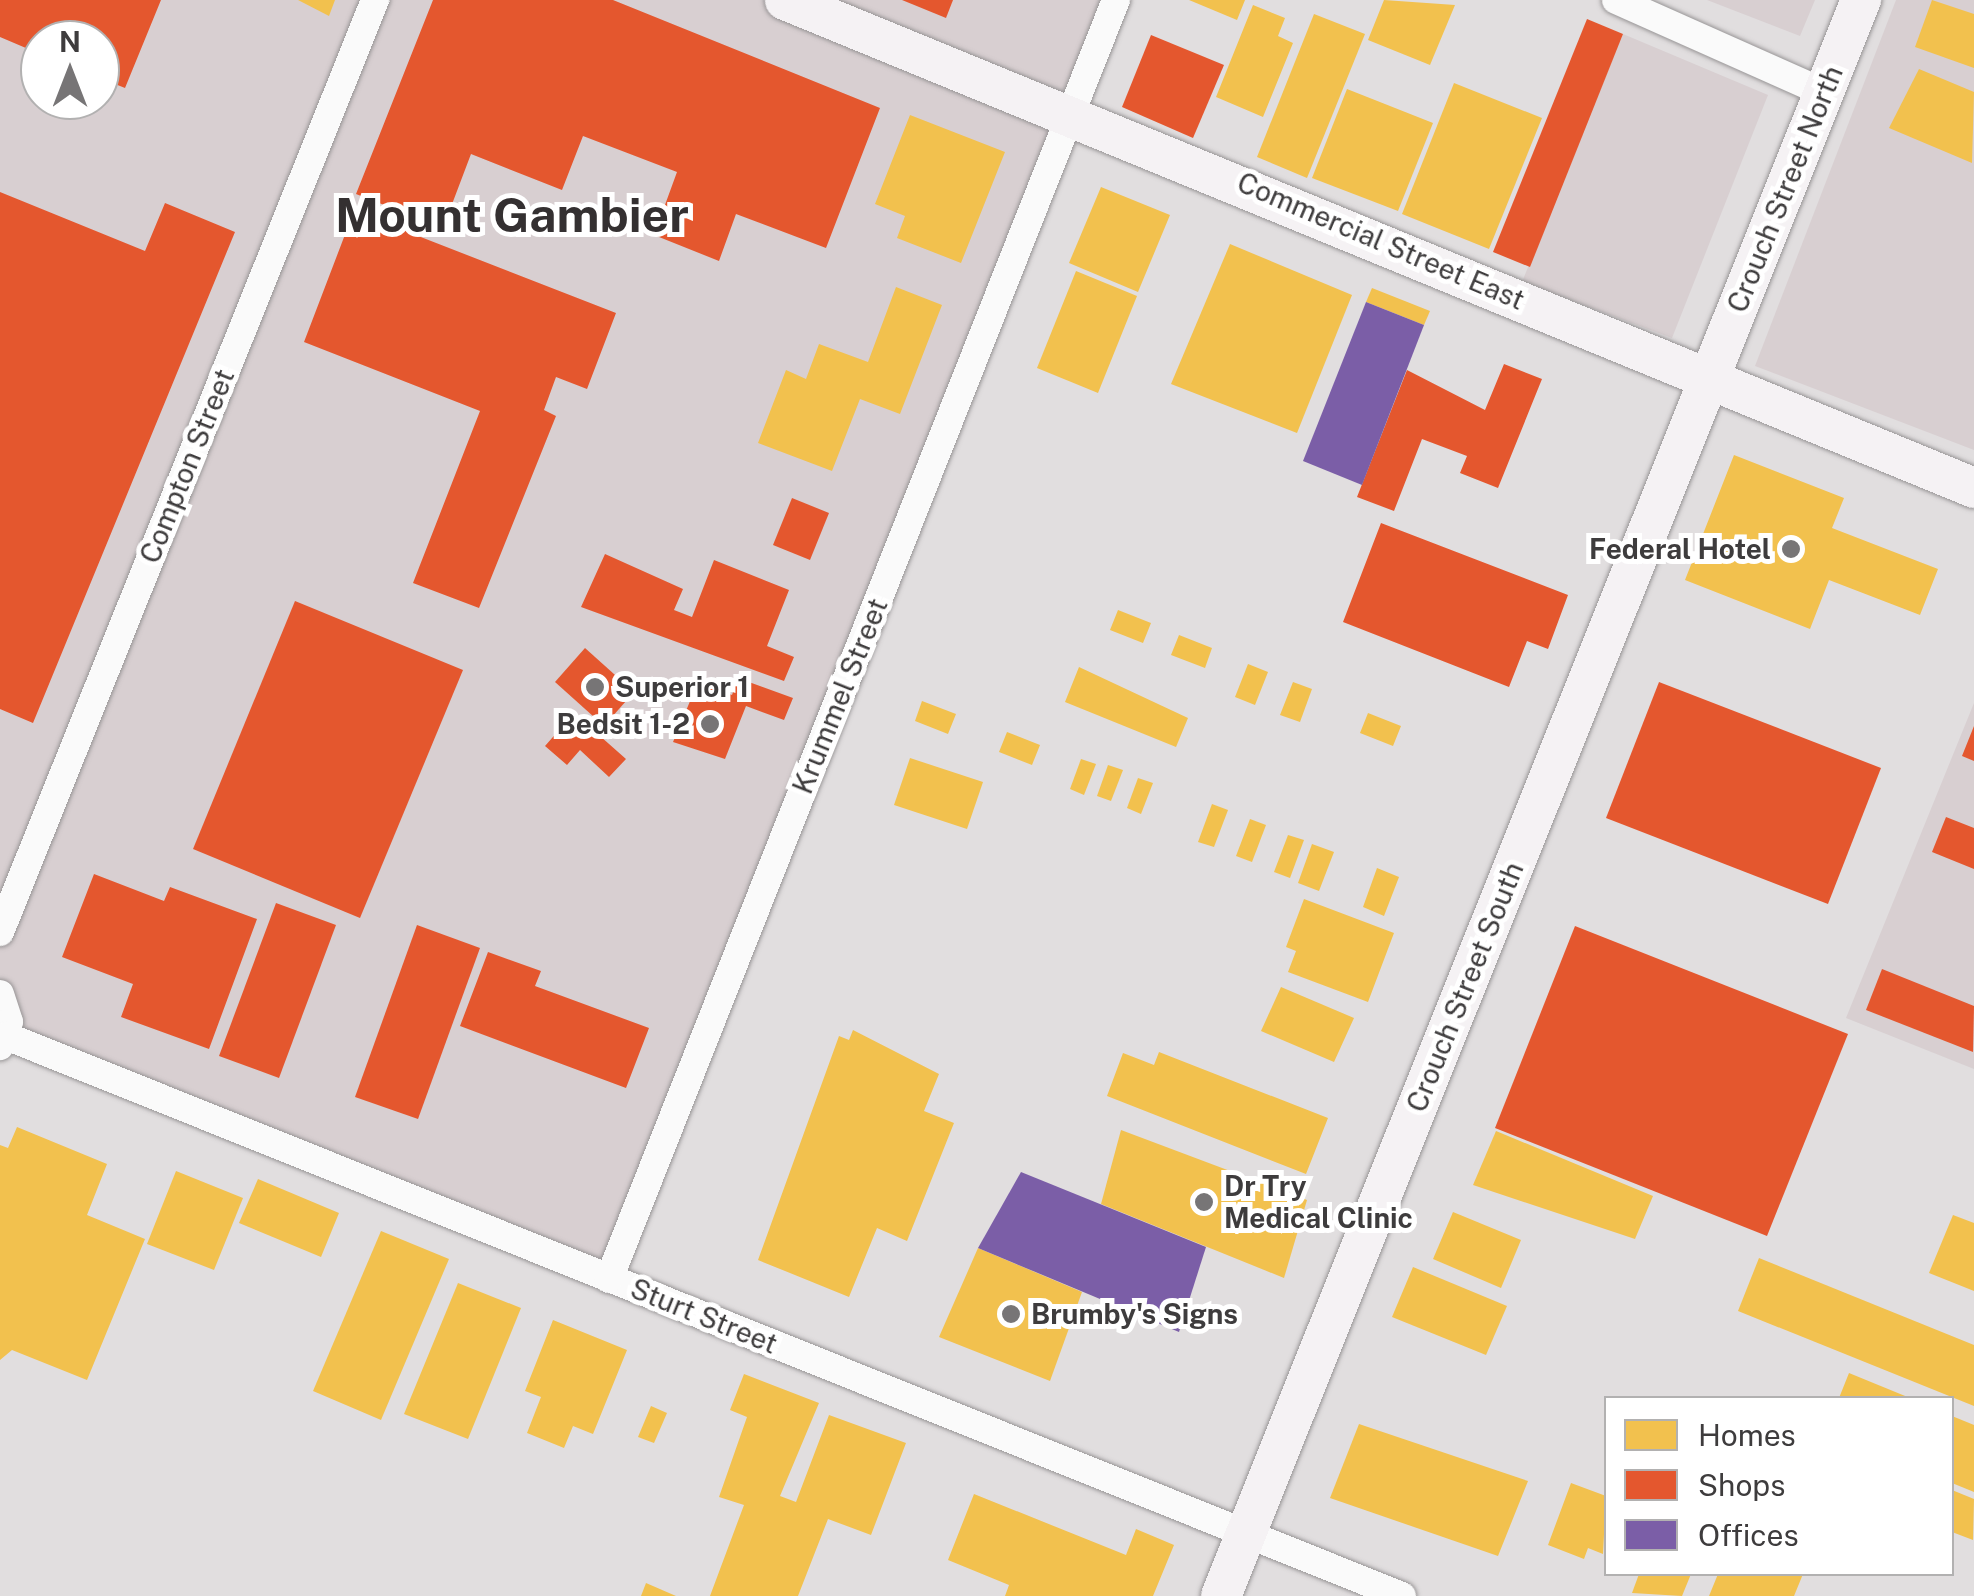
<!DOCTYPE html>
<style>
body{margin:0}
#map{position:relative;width:1974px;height:1596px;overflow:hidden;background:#e1dedf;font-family:"Public Sans",sans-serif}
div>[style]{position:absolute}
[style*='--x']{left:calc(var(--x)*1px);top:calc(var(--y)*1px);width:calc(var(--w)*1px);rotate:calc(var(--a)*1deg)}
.built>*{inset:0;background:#d8cfd1}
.homes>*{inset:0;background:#f2c14e}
.shops>*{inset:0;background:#e4572e}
.offices>*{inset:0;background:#7b5ea7}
.roads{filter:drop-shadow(0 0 2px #989596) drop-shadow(0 0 2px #989596)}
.street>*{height:28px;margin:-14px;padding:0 14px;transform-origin:14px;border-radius:14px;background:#fafafa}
.secondary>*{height:40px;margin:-20px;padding:0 20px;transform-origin:20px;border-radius:20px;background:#f5f2f4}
.dots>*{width:28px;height:28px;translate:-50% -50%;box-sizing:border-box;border:5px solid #fff;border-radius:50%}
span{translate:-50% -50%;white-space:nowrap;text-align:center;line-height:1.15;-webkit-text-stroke:10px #fff;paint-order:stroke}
.street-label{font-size:28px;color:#3e3c3d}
.poi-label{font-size:28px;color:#3e3c3d;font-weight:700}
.right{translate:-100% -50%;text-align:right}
.left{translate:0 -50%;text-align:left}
.town-label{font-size:48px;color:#343031;font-weight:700}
.legend{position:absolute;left:1604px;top:1396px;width:350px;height:180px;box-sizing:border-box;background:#fff;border:2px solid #b2b1b1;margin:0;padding:12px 18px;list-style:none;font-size:30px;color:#3e3c3d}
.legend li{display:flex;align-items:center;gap:20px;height:50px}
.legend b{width:50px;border:2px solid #b2b1b1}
.north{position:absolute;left:20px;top:20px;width:100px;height:100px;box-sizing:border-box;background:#fff;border:2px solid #b2b1b1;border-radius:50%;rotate:0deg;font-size:28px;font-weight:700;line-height:40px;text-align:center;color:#3e3c3d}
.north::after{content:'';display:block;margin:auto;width:35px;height:45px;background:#777576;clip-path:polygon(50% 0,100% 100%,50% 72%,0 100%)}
</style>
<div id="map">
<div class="built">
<i style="clip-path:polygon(evenodd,0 0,1115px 0,609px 1279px,0 1034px,0 0,40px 40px,100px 40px,100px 100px,40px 100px,40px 40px)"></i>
<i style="clip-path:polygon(1707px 0,1815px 0,1800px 36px)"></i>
<i style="clip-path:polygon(1896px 0,1974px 0,1974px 450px,1755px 366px)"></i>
<i style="clip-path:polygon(1623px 34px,1768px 95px,1672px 338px,1522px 282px)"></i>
<i style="clip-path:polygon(1974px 703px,1974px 1069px,1846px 1018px)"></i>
</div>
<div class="homes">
<i style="clip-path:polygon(298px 0,335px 0,329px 16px)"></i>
<i style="clip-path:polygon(1189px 0,1245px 0,1237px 20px)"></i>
<i style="clip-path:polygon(1384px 0,1455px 5px,1430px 65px,1368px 40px)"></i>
<i style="clip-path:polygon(1932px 0,1974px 14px,1974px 68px,1915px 47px)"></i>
<i style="clip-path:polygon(1253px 5px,1285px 18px,1278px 36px,1293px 43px,1263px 117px,1216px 97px)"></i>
<i style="clip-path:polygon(1314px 14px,1365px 34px,1307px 178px,1257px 157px)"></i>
<i style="clip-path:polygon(1919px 69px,1974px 92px,1972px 163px,1889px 128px)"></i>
<i style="clip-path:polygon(1454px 83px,1542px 118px,1489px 249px,1402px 214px)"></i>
<i style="clip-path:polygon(1347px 89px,1433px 123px,1398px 211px,1312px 178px)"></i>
<i style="clip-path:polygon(910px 115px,1005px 152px,961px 263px,897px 238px,905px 216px,875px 204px)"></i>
<i style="clip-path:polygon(1101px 187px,1170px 215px,1138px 292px,1069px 263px)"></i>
<i style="clip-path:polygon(1230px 244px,1352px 295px,1297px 433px,1171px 384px)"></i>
<i style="clip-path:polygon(1076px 271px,1137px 296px,1098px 393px,1037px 368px)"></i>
<i style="clip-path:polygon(896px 287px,942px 305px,900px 414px,860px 399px,832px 471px,758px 443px,786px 370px,806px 379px,819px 344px,868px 362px)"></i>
<i style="clip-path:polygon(1372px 288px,1430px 311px,1424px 325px,1366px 302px)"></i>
<i style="clip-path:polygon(1734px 455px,1844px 498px,1832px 528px,1938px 569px,1920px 615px,1829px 580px,1810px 629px,1685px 580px)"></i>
<i style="clip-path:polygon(1118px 610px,1151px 623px,1143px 643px,1110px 630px)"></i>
<i style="clip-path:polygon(1179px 635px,1212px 648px,1205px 668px,1171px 655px)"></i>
<i style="clip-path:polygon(1248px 664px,1268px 672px,1255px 705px,1235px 697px)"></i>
<i style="clip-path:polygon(1079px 667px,1188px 718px,1176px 747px,1065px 702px)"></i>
<i style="clip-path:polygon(1293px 682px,1312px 689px,1300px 722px,1280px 715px)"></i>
<i style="clip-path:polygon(922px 701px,956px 714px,948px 734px,915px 721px)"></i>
<i style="clip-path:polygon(1368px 713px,1401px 726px,1393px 746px,1360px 733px)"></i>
<i style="clip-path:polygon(1007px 732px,1040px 745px,1032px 765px,999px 752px)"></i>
<i style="clip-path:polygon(910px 758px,983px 782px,967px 829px,894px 805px)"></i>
<i style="clip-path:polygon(1081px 759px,1096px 764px,1084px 795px,1070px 789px)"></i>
<i style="clip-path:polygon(1108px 765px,1123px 770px,1111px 801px,1097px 796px)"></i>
<i style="clip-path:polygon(1138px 778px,1153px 783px,1141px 814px,1127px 808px)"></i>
<i style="clip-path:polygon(1212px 804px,1228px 810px,1214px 847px,1198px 842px)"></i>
<i style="clip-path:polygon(1250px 819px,1266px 825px,1252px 862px,1236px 856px)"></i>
<i style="clip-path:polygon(1288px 835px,1304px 840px,1290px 878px,1274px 872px)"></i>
<i style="clip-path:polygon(1312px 844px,1334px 852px,1319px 891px,1298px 883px)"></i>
<i style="clip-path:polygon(1377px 868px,1399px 877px,1384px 916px,1363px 907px)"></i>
<i style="clip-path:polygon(1304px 899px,1394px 933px,1368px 1002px,1288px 972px,1296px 951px,1286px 947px)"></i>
<i style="clip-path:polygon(1281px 987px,1354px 1018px,1334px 1062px,1261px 1031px)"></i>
<i style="clip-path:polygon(853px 1030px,939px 1074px,924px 1111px,954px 1123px,907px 1241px,877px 1228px,849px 1297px,758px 1260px,839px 1036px,849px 1040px)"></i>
<i style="clip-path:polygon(1159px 1052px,1328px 1118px,1306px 1174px,1107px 1096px,1123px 1053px,1154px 1065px)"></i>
<i style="clip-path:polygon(17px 1127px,107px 1164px,87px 1215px,145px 1239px,87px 1380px,12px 1350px,0 1360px,0 1145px,8px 1148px)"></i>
<i style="clip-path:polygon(1121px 1130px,1307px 1200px,1284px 1278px,1101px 1204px)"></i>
<i style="clip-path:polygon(1496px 1131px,1653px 1196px,1635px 1239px,1473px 1185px)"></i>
<i style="clip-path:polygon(176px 1171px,243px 1198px,214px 1270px,147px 1244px)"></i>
<i style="clip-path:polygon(258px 1179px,339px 1213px,321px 1257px,239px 1223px)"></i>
<i style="clip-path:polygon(1453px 1212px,1521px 1240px,1501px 1288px,1433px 1259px)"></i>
<i style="clip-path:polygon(1953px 1215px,1974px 1223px,1974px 1291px,1929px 1273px)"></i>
<i style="clip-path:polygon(381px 1231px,449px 1259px,381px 1420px,313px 1391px)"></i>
<i style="clip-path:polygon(978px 1248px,1082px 1292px,1050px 1381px,939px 1337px)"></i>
<i style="clip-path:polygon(1759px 1258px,1974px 1345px,1974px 1406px,1738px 1311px)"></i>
<i style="clip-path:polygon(1413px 1267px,1507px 1306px,1486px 1355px,1392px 1317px)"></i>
<i style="clip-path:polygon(458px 1283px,521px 1308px,468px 1439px,404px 1414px)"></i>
<i style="clip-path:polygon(553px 1320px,627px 1350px,593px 1434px,573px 1426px,564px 1448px,527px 1433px,541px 1397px,525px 1391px)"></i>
<i style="clip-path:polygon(1849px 1373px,1910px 1398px,1839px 1398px)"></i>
<i style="clip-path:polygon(744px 1374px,819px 1403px,780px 1496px,796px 1502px,829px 1415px,906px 1443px,871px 1535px,828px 1519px,798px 1596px,710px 1596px,744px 1505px,719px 1497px,747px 1417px,730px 1410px)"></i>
<i style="clip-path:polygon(651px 1406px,667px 1413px,654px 1443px,638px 1437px)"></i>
<i style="clip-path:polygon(1952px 1416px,1974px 1425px,1974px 1492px,1952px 1483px)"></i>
<i style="clip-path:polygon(1359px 1424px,1528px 1481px,1498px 1556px,1330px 1498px)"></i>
<i style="clip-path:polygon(1571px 1483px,1606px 1496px,1603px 1554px,1588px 1548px,1584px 1559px,1548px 1545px)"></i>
<i style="clip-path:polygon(1952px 1490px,1974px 1499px,1973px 1540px,1952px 1532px)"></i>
<i style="clip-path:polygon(974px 1494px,1126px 1555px,1136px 1529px,1174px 1545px,1153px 1596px,1005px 1596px,1009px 1585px,948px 1560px)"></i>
<i style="clip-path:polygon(1639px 1574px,1691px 1574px,1682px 1596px,1632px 1593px)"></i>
<i style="clip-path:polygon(1718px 1574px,1803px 1574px,1794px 1596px,1709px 1596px)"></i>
<i style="clip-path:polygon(646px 1583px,676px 1596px,641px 1596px)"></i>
</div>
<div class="shops">
<i style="clip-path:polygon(0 0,161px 0,125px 88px,100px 78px,100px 40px,40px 40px,40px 54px,0 37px)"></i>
<i style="clip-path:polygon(433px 0,613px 0,880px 108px,826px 248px,736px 214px,719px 261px,654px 235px,677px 172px,583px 136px,562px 190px,471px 154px,443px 228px,356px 194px)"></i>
<i style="clip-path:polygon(902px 0,953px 0,946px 18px)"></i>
<i style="clip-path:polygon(1587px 19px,1623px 34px,1530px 267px,1493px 252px)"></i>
<i style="clip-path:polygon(1151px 35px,1224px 65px,1193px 138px,1122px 107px)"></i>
<i style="clip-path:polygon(0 192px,145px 251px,165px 203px,235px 232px,33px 723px,0 709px)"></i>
<i style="clip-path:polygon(354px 211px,616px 313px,587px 389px,556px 377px,544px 410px,556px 416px,479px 608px,413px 583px,480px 411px,304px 342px)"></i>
<i style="clip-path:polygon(1504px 364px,1542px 379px,1498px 488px,1460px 473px,1467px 456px,1422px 439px,1394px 511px,1357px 497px,1407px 370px,1485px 410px)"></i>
<i style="clip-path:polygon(792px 498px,829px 513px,810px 560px,773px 545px)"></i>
<i style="clip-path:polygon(1381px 523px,1568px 595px,1548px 649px,1527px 641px,1509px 687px,1343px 622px)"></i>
<i style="clip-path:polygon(605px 554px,683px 589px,674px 610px,692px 617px,714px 560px,789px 590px,767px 646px,794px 657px,784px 681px,581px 607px)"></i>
<i style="clip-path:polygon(295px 601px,463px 670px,360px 918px,193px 849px)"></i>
<i style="clip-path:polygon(585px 648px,634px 692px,604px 726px,555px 682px)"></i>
<i style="clip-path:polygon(738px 678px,793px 698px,784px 720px,746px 706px,725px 759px,673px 742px,698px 682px,732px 695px)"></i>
<i style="clip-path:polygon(1659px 682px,1881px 768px,1828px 904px,1606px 818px)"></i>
<i style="clip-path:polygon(574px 713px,626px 759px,609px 777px,580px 750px,567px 765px,545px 746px)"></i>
<i style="clip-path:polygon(1974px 726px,1974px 761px,1962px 756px)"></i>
<i style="clip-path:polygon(1946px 817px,1974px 828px,1974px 869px,1932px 852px)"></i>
<i style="clip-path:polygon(94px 874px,164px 901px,170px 887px,257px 919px,209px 1049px,121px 1017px,133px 984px,62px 957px)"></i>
<i style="clip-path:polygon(276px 903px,336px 925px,279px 1078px,219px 1056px)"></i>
<i style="clip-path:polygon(417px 925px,480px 948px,418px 1119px,355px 1097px)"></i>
<i style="clip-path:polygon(1575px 926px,1848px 1034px,1767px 1236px,1495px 1128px)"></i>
<i style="clip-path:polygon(488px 952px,541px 971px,535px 986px,649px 1028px,626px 1088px,460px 1026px)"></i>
<i style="clip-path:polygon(1882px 969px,1974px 1006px,1973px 1052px,1866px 1010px)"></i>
</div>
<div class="offices">
<i style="clip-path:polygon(1366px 302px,1424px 325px,1362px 485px,1303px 461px)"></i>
<i style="clip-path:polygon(1021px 1172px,1206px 1247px,1179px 1332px,978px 1248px)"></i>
</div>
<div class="roads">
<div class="street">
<i style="--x:1616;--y:0;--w:227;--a:24"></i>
<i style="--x:0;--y:932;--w:1005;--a:-68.08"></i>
<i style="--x:0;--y:994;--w:29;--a:72"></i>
<i style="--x:9;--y:1022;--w:26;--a:111"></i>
<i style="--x:6;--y:1036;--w:1504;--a:21.86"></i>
<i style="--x:609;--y:1279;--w:1376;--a:-68.38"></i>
</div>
<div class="secondary">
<i style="--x:785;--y:0;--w:1285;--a:22.31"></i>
<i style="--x:1221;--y:1596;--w:1720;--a:-68.15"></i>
</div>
</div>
<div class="dots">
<i style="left:1791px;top:549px;background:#777576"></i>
<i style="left:595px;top:687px;background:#777576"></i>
<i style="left:710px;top:724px;background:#777576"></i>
<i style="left:1204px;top:1202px;background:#777576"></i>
<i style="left:1011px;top:1314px;background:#777576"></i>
</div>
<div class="street-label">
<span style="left:1785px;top:189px;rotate:-68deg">Crouch Street North</span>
<span style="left:1381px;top:241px;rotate:23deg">Commercial Street East</span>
<span style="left:187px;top:466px;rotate:-68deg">Compton Street</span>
<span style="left:840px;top:696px;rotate:-68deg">Krummel Street</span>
<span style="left:1465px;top:987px;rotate:-68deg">Crouch Street South</span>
<span style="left:704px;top:1316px;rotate:22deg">Sturt Street</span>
</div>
<div class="poi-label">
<span class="right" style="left:1771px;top:549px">Federal Hotel</span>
<span class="left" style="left:615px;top:687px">Superior 1</span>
<span class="right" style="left:690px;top:724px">Bedsit 1-2</span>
<span class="left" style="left:1224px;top:1202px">Dr Try<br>Medical Clinic</span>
<span class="left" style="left:1031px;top:1314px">Brumby's Signs</span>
</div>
<div class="town-label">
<span style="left:512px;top:215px">Mount Gambier</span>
</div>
<ul class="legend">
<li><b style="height:28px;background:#f2c14e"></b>Homes</li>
<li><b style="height:28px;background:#e4572e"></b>Shops</li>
<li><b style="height:28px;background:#7b5ea7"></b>Offices</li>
</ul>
<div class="north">N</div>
</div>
